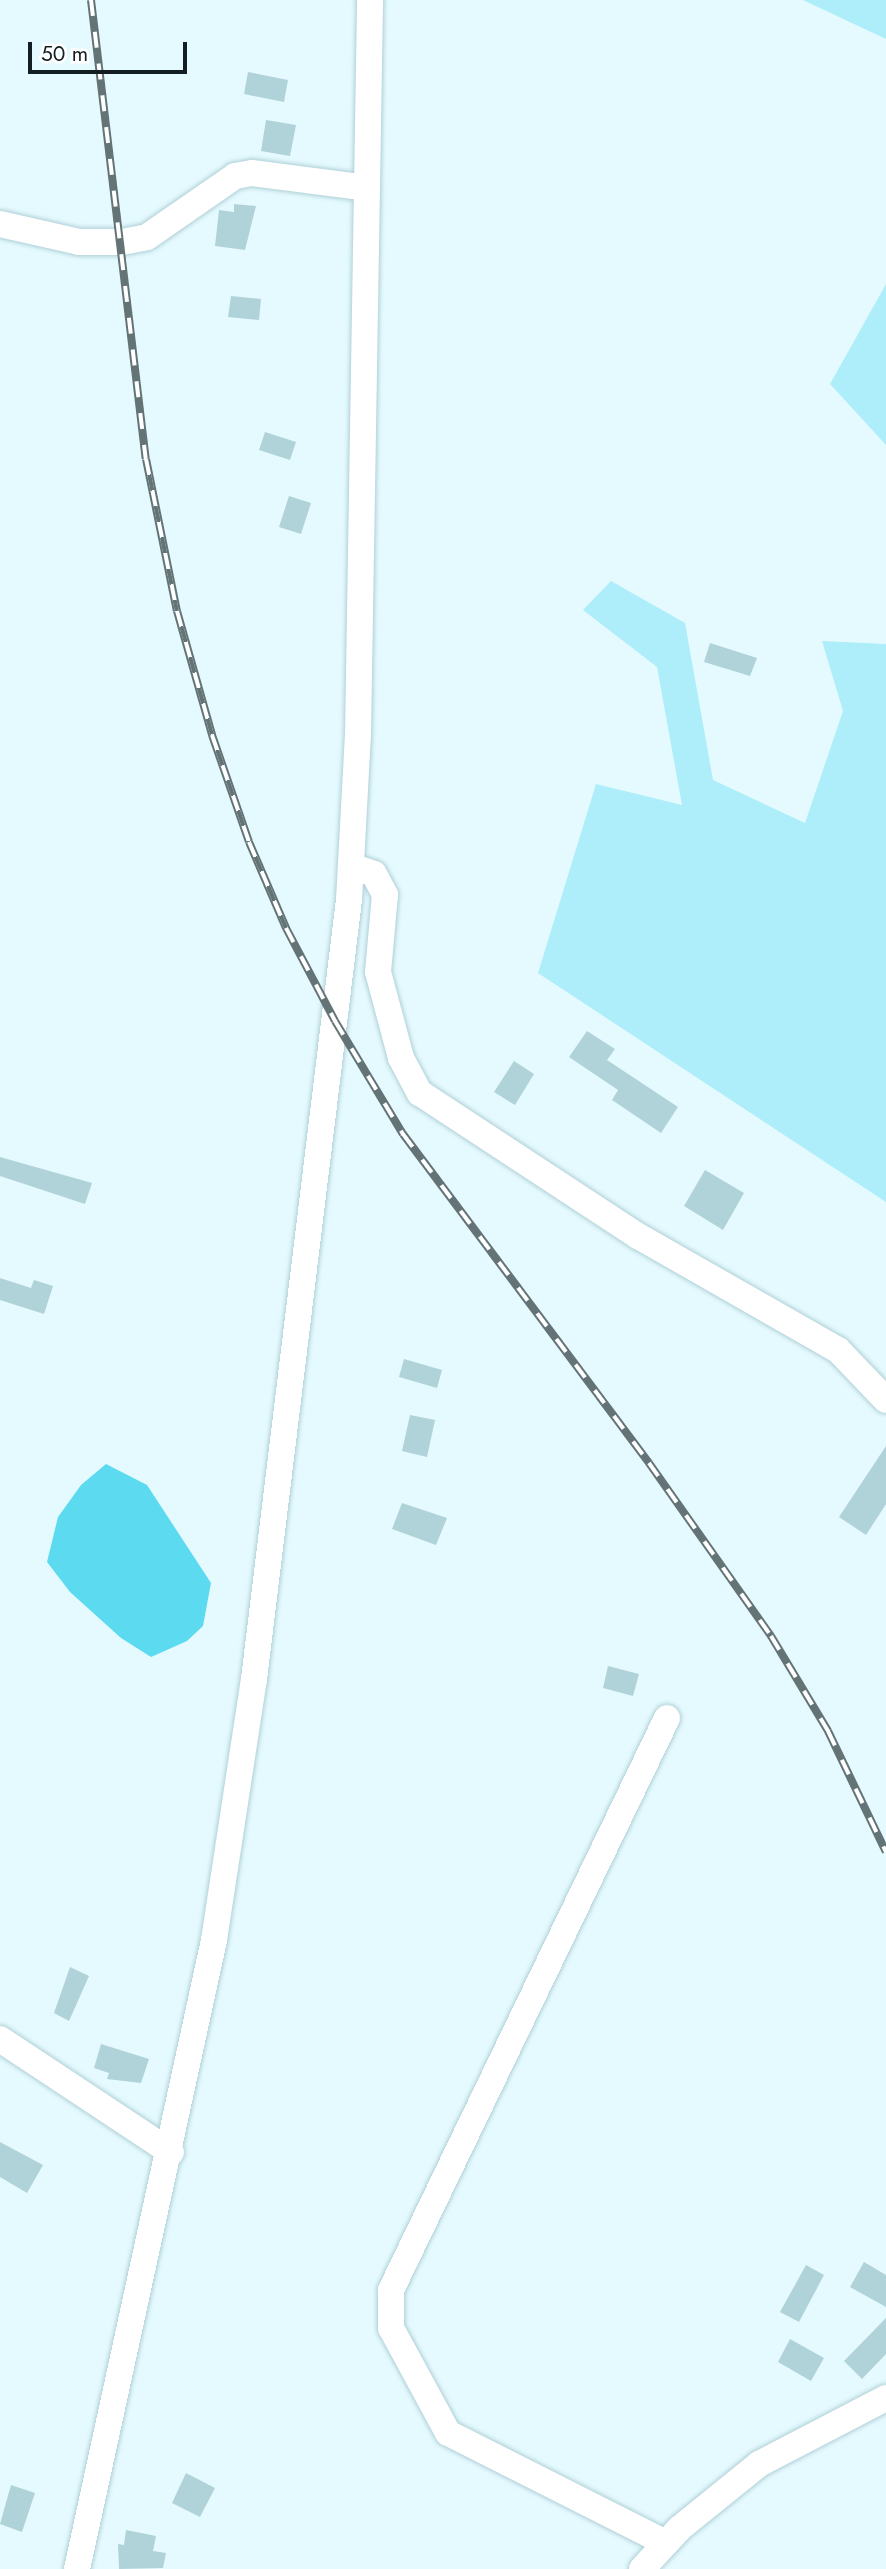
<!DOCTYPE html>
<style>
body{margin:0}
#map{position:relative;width:886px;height:2569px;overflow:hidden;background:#e5fafe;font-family:Jost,sans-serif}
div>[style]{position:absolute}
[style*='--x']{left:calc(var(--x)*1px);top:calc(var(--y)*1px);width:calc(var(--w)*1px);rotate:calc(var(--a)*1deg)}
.green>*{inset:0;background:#adeefa}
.water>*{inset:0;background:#5cdaf0}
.building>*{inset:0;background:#b0d2d9}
.roads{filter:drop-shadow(0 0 2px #afd0d7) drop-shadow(0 0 2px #afd0d7)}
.minor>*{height:26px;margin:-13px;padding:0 13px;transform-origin:13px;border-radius:13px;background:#fff}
.rail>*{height:8px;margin-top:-4px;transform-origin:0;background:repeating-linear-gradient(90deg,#fff 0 16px,#637376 0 32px);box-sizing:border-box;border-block:2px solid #637376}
span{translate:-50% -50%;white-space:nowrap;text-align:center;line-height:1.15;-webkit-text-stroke:5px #fff;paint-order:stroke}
.scale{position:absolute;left:28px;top:42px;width:159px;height:32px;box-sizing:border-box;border:4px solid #121e21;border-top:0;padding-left:9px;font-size:21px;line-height:24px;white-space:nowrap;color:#121e21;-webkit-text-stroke:5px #fff;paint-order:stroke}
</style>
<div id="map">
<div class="green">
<i style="clip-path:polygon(803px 0,886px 0,886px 39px)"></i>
<i style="clip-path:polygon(886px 284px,886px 445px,830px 384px)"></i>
<i style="clip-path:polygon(611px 581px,685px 623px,713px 780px,805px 823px,843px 711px,822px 641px,886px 644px,886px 1202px,538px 973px,596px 784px,682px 805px,657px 667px,583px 610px)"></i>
</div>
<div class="water">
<i style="clip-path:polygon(106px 1464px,147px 1485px,211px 1583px,203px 1626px,187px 1641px,151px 1657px,121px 1638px,70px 1592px,47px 1562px,58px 1517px,81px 1485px)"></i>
</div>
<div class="building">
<i style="clip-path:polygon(248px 72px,288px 80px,284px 102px,244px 94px)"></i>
<i style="clip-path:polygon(266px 120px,296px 125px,290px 156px,261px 151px)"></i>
<i style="clip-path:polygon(234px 204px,256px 206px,245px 250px,215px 246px,219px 210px,234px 212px)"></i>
<i style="clip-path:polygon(231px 296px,261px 299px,259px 320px,228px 317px)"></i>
<i style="clip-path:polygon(265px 432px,296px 442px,290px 460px,259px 450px)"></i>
<i style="clip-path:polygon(289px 496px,311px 503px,301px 534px,279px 527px)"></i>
<i style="clip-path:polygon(710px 643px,757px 658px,750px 676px,704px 662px)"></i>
<i style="clip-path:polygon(587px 1031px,615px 1049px,607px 1060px,678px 1107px,661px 1133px,612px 1100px,618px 1090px,569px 1057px)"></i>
<i style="clip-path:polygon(514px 1061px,534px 1074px,515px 1105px,494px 1092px)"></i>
<i style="clip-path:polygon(0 1157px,92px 1183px,85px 1204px,0 1176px)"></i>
<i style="clip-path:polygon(705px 1170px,744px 1193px,723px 1230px,684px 1206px)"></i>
<i style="clip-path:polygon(0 1278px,31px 1288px,34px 1280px,53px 1286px,44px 1314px,0 1300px)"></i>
<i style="clip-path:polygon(404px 1359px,442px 1370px,437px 1388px,399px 1377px)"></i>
<i style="clip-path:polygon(410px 1415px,435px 1420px,427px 1457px,402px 1451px)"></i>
<i style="clip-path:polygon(886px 1446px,886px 1504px,866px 1535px,839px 1517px)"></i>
<i style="clip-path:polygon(402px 1503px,447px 1518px,436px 1545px,392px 1529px)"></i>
<i style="clip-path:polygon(608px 1666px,639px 1674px,633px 1696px,603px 1688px)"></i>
<i style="clip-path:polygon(70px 1967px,89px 1976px,69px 2021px,54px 2013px)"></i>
<i style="clip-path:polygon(101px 2044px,149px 2059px,141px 2083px,107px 2079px,109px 2073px,94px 2068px)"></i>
<i style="clip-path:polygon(0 2142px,43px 2165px,27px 2193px,0 2177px)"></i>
<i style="clip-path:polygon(864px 2262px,886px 2275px,886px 2307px,850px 2287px)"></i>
<i style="clip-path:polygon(806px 2265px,824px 2275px,799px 2322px,780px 2312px)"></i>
<i style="clip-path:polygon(886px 2318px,886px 2354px,862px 2379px,844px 2361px)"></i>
<i style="clip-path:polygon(790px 2339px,824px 2358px,811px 2381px,778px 2362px)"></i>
<i style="clip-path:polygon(186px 2473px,215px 2488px,200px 2517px,172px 2503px)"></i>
<i style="clip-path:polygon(11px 2485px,35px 2493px,22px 2532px,0 2524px)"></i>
<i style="clip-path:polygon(126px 2530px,156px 2536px,153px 2551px,166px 2553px,163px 2568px,119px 2569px,118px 2544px,124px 2545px)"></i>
</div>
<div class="roads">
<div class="minor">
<i style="--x:0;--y:224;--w:81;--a:12.8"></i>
<i style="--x:79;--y:242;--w:43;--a:0"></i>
<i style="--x:122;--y:242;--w:25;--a:-11"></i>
<i style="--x:147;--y:237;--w:107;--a:-34.7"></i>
<i style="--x:235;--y:176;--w:17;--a:-10"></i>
<i style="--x:252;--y:173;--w:116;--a:7.4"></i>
<i style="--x:351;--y:866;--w:24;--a:19"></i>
<i style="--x:374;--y:874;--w:24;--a:62"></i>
<i style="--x:385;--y:895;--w:77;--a:95.2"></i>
<i style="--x:378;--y:972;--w:89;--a:75"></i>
<i style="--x:401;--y:1058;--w:40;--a:62"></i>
<i style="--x:420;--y:1093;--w:261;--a:33.3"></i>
<i style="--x:638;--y:1236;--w:230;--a:29.7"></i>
<i style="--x:838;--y:1350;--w:69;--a:46.2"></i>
<i style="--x:0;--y:2039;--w:205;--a:33.5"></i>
<i style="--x:666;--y:2543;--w:244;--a:-153.2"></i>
<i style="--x:448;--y:2433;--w:119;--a:-118.5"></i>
<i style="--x:391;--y:2328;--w:38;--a:-90"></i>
<i style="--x:391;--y:2290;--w:635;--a:-64.24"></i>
<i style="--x:77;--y:2569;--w:644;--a:-77.71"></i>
<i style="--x:214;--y:1940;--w:264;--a:-81.3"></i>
<i style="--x:254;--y:1679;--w:785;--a:-83.05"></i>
<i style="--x:349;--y:900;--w:165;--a:-86.9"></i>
<i style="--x:358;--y:735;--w:735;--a:-89.06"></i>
<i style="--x:642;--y:2569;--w:56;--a:-47.2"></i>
<i style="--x:680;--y:2528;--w:102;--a:-39"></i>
<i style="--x:759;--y:2464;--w:143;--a:-27.5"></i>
</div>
</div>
<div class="rail">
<i style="--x:91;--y:0;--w:462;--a:83.2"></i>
<i style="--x:146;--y:459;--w:155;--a:78.5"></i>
<i style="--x:177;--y:611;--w:129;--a:74.2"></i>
<i style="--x:212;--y:735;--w:113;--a:70.9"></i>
<i style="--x:249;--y:842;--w:94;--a:66.7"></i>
<i style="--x:286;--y:928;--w:105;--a:62.2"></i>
<i style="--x:335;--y:1021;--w:132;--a:59"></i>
<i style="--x:403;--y:1134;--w:411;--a:53.2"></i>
<i style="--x:649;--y:1463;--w:212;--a:54.8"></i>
<i style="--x:771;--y:1636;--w:111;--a:59"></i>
<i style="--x:828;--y:1731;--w:134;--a:64.4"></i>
</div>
<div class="scale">50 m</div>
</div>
